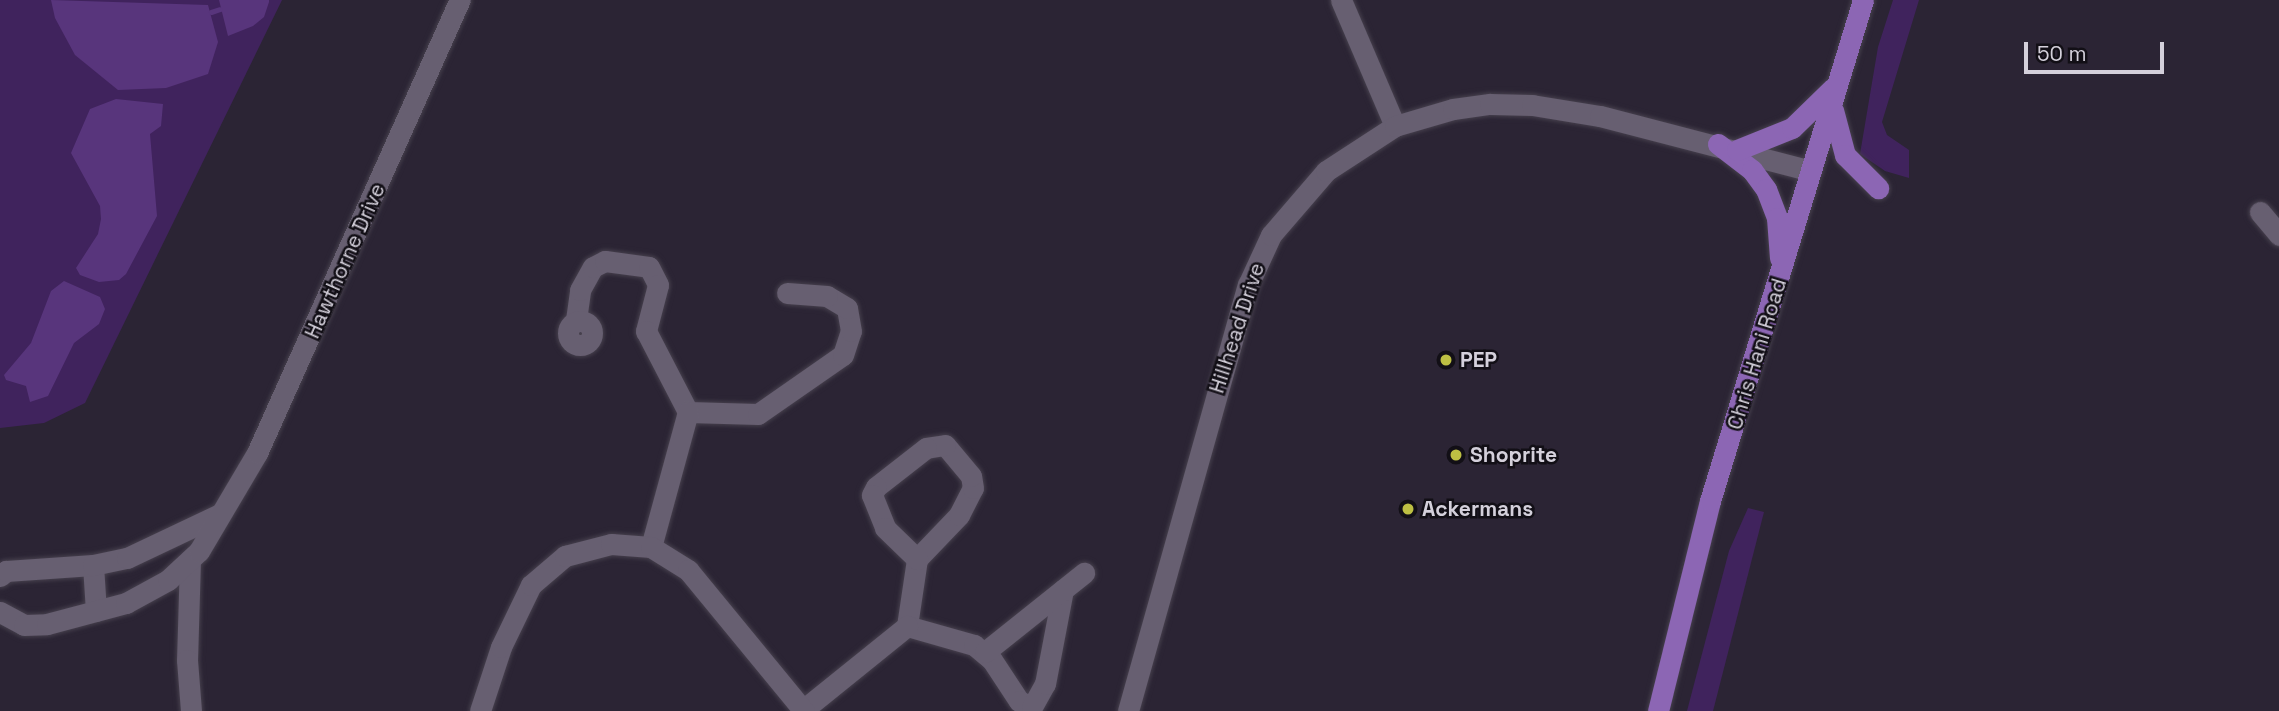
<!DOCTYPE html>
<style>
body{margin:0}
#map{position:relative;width:2279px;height:711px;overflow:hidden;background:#2b2434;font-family:"Space Grotesk",sans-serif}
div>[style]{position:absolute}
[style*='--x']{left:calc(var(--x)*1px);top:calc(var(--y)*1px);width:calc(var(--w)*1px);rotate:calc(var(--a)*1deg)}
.green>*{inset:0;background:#40235d}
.water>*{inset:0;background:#58357c}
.stream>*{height:5px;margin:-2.5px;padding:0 2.5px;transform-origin:2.5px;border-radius:2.5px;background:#58357c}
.roads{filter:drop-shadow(0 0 2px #46404d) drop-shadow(0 0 2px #46404d)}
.minor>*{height:21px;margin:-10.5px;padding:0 10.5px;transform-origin:10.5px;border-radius:10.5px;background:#675f71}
.minor>.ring{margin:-10.5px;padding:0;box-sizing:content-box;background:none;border:21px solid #675f71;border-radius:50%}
.major>*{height:21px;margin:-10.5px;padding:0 10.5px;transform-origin:10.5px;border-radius:10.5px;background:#8c66b4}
.dots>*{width:19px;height:19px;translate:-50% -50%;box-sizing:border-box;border:4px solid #120f16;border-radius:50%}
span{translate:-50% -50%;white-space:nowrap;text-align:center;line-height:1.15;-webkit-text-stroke:5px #120f16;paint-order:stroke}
.street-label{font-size:21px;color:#d4d0db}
.poi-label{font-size:21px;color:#d4d0db;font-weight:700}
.left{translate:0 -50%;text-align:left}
.scale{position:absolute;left:2024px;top:42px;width:140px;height:32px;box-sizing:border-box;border:4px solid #d4d0db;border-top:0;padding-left:9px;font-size:21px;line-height:24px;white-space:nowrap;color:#d4d0db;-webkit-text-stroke:5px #120f16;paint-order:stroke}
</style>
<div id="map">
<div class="green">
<i style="clip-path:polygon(0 0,282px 0,85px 403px,44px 423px,0 428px)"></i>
<i style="clip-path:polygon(1893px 0,1919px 0,1882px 122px,1887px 135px,1909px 150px,1909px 178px,1885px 171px,1860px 154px,1878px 47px)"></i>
<i style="clip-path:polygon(1748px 508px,1764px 512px,1713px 711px,1687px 711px,1729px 551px)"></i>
</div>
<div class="water">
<i style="clip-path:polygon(51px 0,208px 5px,218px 42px,208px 74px,166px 88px,118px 90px,75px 55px,55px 18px)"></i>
<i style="clip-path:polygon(219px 0,269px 0,269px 2px,264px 17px,253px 26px,228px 36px)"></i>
<i style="clip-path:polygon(116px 99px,163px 104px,161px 126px,150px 134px,157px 216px,126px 274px,119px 280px,99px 282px,80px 275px,76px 268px,98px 234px,101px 219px,100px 206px,71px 153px,90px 109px)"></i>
<i style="clip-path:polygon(64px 281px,100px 297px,105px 309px,99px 324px,74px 343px,48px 396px,30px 402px,26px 386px,6px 380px,4px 375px,31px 343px,51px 291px)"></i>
</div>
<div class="stream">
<i style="--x:211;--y:12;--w:9;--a:-18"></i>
</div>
<div class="roads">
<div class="minor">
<i style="--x:1341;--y:0;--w:137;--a:66.8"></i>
<i style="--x:2260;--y:212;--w:30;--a:50"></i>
<i style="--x:576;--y:320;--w:30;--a:-82"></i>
<i style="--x:580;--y:290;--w:26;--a:-61"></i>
<i style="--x:593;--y:267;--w:13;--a:-27"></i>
<i style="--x:605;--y:261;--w:44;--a:7.8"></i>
<i style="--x:649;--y:267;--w:20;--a:63"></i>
<i style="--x:658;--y:285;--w:48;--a:104.6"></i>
<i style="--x:646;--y:331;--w:91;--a:62.6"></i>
<i class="ring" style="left:568px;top:321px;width:3px;height:3px"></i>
<i style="--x:688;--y:412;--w:70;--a:1.6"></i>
<i style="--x:758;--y:414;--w:103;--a:-34.8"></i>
<i style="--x:843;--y:355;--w:25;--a:-72"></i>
<i style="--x:851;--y:331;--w:23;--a:-100"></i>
<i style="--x:847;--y:308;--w:23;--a:-149"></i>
<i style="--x:827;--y:296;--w:40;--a:-175.7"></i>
<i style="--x:651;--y:547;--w:140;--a:-74.7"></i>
<i style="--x:190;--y:560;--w:100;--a:91.7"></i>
<i style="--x:187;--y:660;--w:51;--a:85.5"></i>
<i style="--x:93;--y:565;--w:46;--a:86.3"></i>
<i style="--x:0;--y:576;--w:8;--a:-40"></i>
<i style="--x:6;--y:571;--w:87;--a:-3.9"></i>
<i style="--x:93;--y:565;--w:35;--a:-12"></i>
<i style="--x:127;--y:558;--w:101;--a:-25.3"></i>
<i style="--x:0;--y:612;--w:27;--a:28"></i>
<i style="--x:24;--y:625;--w:23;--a:-2"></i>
<i style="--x:47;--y:624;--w:82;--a:-14.9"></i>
<i style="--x:126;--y:603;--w:48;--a:-28.7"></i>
<i style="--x:168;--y:580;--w:42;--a:-43.1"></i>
<i style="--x:199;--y:551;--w:114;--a:-59.4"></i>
<i style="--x:257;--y:453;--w:496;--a:-65.9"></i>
<i style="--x:907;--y:626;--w:68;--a:-81.5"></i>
<i style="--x:917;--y:559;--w:61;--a:-46.3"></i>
<i style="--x:959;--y:515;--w:30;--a:-63"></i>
<i style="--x:973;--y:488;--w:12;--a:-99"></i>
<i style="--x:971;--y:476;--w:40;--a:-130"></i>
<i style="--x:945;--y:445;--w:19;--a:171"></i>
<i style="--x:926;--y:448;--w:63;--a:142"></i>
<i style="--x:876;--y:487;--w:9;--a:117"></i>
<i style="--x:872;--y:495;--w:35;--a:68"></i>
<i style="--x:885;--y:528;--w:45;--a:44.1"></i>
<i style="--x:907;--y:626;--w:70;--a:15.8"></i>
<i style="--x:974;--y:645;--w:23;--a:40"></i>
<i style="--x:992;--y:660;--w:49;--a:56.6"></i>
<i style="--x:1019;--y:701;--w:14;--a:25"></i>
<i style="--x:1032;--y:707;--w:26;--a:-61"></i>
<i style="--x:1045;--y:684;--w:96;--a:-79.2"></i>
<i style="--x:985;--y:652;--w:127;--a:-38.6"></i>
<i style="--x:803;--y:710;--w:134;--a:-38.9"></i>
<i style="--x:480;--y:711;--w:67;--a:-71.8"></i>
<i style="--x:501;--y:647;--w:69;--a:-64.2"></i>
<i style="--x:531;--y:585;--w:45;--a:-40.5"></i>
<i style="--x:565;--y:556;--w:48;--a:-14.6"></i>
<i style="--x:611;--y:544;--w:40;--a:4.3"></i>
<i style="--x:651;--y:547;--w:44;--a:31.9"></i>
<i style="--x:688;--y:570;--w:183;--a:50.6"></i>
<i style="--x:1128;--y:711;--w:443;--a:-74.3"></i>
<i style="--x:1248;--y:285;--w:55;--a:-65.3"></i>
<i style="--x:1271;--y:235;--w:84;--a:-49.3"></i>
<i style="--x:1326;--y:171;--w:82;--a:-33.1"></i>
<i style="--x:1395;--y:126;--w:60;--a:-16.3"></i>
<i style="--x:1453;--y:109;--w:37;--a:-8"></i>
<i style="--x:1490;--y:104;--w:42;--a:1.4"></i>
<i style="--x:1532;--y:105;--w:69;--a:9.2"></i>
<i style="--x:1600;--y:116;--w:218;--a:14.6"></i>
</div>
<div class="major">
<i style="--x:1833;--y:110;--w:47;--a:75.1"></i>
<i style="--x:1845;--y:155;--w:47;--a:45"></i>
<i style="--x:1718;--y:144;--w:43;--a:37.4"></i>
<i style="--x:1752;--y:170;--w:24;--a:54"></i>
<i style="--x:1766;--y:189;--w:31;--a:69"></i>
<i style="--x:1777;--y:218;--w:40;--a:85.7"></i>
<i style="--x:1737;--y:150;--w:59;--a:-21.8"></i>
<i style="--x:1792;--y:128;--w:57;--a:-44.3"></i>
<i style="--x:1658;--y:711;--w:216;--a:-76.1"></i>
<i style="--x:1710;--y:501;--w:524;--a:-73.02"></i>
</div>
</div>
<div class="dots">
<i style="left:1446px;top:360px;background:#bdbf43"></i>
<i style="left:1456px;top:455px;background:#bdbf43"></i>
<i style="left:1408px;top:509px;background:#bdbf43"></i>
</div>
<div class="street-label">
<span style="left:345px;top:261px;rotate:-66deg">Hawthorne Drive</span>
<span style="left:1237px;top:328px;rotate:-72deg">Hillhead Drive</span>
<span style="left:1757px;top:354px;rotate:-73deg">Chris Hani Road</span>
</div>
<div class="poi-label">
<span class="left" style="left:1460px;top:360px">PEP</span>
<span class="left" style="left:1470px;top:455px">Shoprite</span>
<span class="left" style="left:1422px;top:509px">Ackermans</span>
</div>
<div class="scale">50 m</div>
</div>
